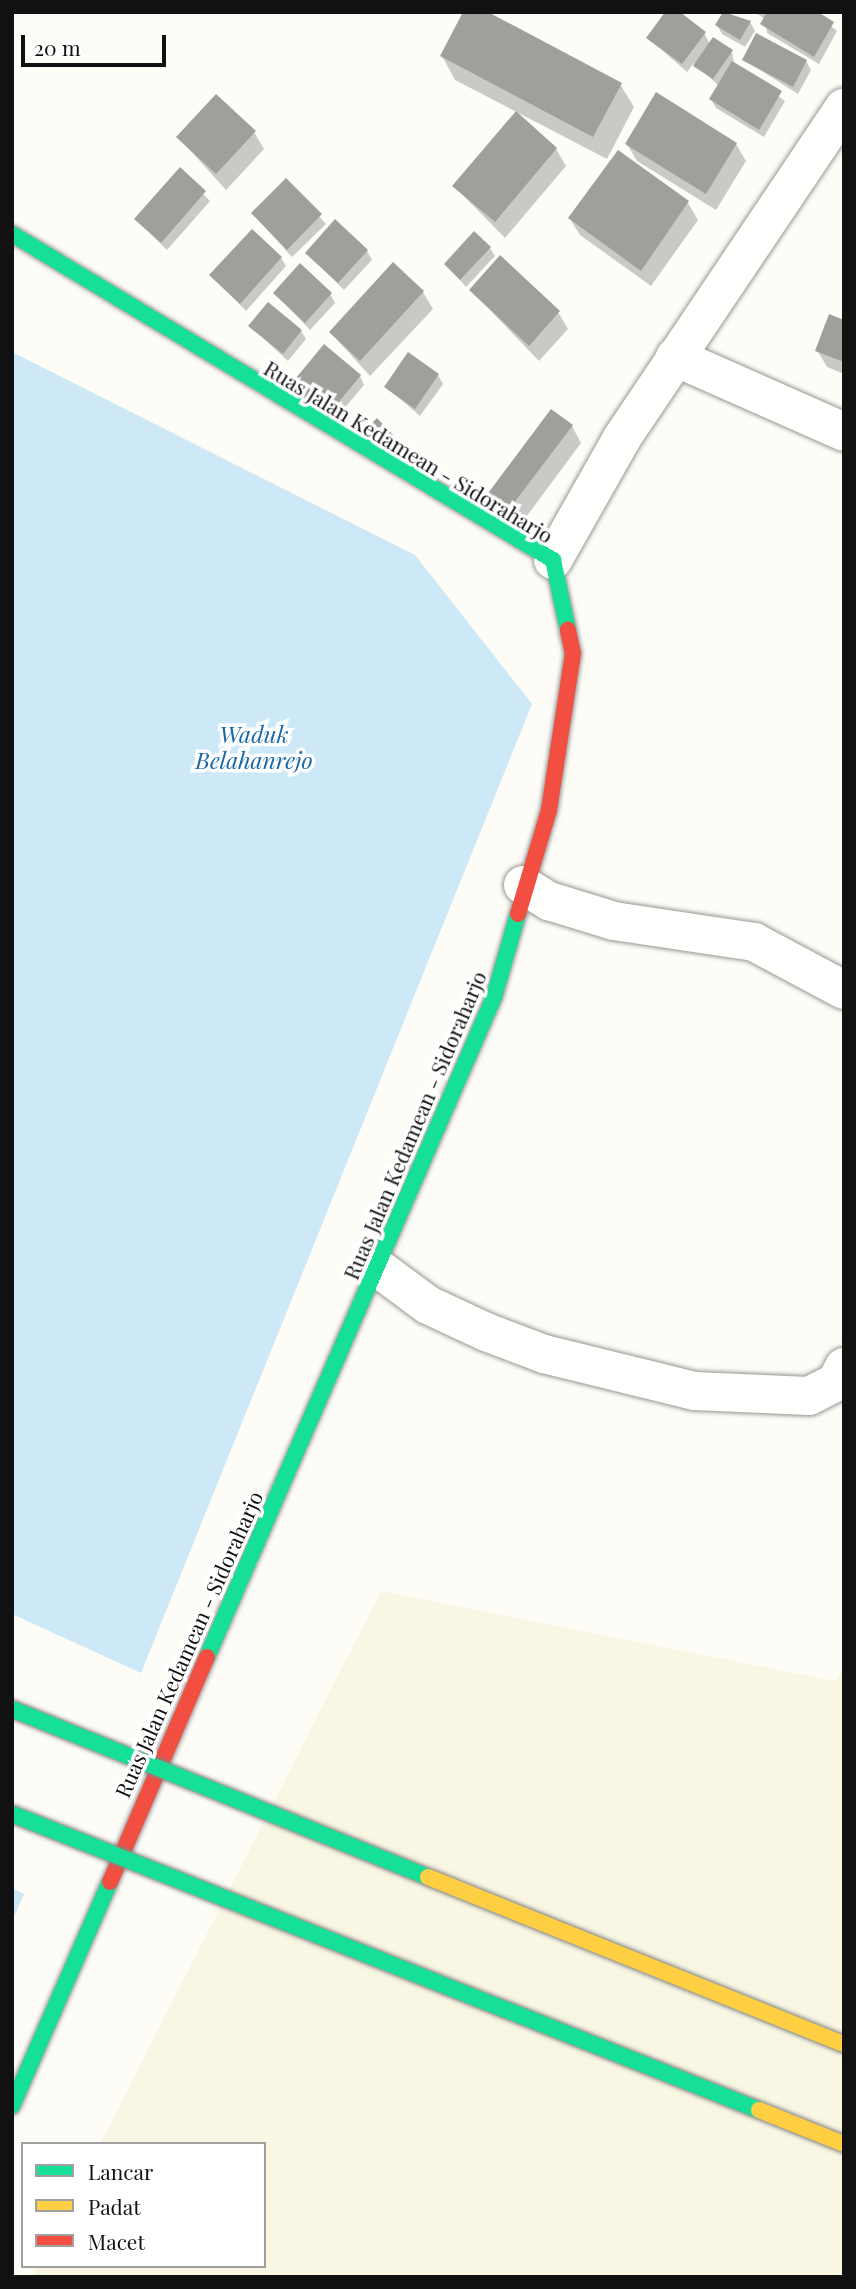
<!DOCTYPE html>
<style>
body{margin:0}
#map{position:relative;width:856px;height:2289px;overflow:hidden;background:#fdfcf7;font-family:"Playfair Display",serif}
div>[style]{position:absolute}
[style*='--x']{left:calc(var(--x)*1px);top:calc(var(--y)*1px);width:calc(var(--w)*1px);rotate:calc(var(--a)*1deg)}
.farmland>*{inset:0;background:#f9f7e4}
.water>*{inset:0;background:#cde8f7}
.shadow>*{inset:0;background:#0003}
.building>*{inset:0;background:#a19f9c}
.roads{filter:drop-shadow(0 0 2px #979795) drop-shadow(0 0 2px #979795)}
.street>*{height:38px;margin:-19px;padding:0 19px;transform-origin:19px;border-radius:19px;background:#fffffe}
.fast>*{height:16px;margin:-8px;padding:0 8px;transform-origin:8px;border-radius:8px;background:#16e098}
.jam>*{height:16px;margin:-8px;padding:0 8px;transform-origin:8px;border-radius:8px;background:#f24e42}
.bridges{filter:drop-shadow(0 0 2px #858482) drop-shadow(0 0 2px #858482)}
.fast-bridge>*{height:16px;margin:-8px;padding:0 8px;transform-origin:8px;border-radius:8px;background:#16e098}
.slow-bridge>*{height:16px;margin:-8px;padding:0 8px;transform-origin:8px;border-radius:8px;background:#ffcf43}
span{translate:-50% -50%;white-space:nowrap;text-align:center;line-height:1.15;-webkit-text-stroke:7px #fff;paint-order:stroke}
.street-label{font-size:21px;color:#111}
.water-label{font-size:23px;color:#1768a6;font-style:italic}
.frame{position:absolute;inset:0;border:14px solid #111;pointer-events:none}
.legend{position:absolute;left:21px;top:2142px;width:245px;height:126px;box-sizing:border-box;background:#fff;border:2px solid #a0a0a0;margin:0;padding:9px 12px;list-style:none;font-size:21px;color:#111}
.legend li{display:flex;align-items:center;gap:14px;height:35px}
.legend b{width:35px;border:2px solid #a0a0a0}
.scale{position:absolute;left:21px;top:35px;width:145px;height:32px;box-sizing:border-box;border:4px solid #111;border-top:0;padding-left:9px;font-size:21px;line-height:24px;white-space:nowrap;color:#111;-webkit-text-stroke:5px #fff;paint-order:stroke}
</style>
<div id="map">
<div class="farmland">
<i style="clip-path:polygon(381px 1591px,835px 1681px,844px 1668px,844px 2277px,32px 2277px,37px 2266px,264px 2266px,264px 2144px,100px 2144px)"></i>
</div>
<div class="water">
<i style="clip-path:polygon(12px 352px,415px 555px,532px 704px,141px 1673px,12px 1614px)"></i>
<i style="clip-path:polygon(12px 1888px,24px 1894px,12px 1921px)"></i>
</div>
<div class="shadow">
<i style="clip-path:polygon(725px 12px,750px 22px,755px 31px,745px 47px,722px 34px,717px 25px)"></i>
<i style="clip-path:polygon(754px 12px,815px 12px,837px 31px,819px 64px,767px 33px,765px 19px)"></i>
<i style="clip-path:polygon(704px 33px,710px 44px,732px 52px,734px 64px,785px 101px,764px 137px,716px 108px,711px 99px,719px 86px,694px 63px,687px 72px,648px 38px)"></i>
<i style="clip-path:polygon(442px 56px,620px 84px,634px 107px,607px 159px,455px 80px)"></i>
<i style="clip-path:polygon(744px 60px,806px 61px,811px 70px,798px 94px)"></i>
<i style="clip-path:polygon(254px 132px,264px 149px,226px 190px,178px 137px)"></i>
<i style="clip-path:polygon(627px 144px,736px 144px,746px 161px,716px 210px,637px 161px)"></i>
<i style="clip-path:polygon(556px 149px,566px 166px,505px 238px,454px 186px)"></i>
<i style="clip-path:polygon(618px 152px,688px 203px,698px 220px,651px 286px,580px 235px,570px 219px)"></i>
<i style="clip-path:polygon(180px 170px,210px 201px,167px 250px,136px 219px)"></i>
<i style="clip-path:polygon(286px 181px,326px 224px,292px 257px,253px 214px)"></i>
<i style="clip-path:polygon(490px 248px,495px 256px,466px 287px,446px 264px)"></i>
<i style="clip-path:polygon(367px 251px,372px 260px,344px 290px,307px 253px)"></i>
<i style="clip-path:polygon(281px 258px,286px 266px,246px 311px,211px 275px)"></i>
<i style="clip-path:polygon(471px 290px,558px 312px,568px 329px,539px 361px)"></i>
<i style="clip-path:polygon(423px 292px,433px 309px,370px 376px,331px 333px)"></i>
<i style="clip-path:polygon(275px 293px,330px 294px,335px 303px,310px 330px)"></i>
<i style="clip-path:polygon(844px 322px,844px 374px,827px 367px,817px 350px)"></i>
<i style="clip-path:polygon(251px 327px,301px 331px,306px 339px,288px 361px)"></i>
<i style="clip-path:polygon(438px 375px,443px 384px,420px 416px,386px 387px)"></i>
<i style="clip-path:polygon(360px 376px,364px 385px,333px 422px,298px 393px)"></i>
<i style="clip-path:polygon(572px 426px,581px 443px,515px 532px,495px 517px)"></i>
</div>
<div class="building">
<i style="clip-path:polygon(463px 12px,488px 12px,622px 83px,593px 137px,440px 56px)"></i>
<i style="clip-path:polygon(665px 12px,680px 12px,706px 32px,682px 64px,646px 38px)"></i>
<i style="clip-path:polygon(723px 12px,751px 21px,740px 40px,715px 25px)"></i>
<i style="clip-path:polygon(767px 12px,818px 12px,834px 22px,814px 57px,760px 24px)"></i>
<i style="clip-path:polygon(756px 33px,807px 60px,793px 87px,742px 60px)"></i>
<i style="clip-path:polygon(713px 37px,733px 50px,713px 79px,693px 66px)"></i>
<i style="clip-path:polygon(732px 61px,782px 91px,759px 130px,709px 99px)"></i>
<i style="clip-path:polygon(656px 92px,737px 143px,706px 194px,625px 144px)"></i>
<i style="clip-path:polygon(216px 94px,256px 131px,216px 174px,176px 137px)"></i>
<i style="clip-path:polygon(516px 111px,557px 148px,495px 222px,452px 186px)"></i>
<i style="clip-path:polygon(618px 150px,689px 201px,641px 271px,568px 218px)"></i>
<i style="clip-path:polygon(180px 167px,206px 191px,161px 243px,134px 219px)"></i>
<i style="clip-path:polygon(286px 178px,322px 214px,287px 250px,251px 213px)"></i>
<i style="clip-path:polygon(335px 219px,368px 250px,338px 283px,305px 253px)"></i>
<i style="clip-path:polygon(252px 229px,282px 257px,240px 304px,209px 275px)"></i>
<i style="clip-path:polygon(474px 231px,491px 247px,460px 280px,444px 264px)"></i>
<i style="clip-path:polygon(500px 255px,560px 311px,529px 346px,469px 290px)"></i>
<i style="clip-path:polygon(393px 262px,424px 291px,360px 361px,329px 332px)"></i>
<i style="clip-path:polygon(300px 263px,332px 293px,305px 323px,273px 293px)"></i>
<i style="clip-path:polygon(268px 302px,302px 330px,283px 354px,248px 326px)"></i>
<i style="clip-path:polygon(829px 314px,844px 320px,844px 362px,815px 351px)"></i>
<i style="clip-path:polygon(324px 344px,361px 375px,328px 415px,291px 384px)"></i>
<i style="clip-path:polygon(408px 352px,439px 374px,415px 409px,384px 387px)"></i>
<i style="clip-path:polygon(551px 409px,573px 425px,504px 516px,483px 500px)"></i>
<i style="clip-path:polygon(377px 418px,395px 437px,384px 451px,363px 432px)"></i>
</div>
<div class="roads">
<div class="street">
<i style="--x:675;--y:357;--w:185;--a:23.9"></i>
<i style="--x:553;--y:560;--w:140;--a:-60.5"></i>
<i style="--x:622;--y:438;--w:398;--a:-56.1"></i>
<i style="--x:523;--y:885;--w:31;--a:32"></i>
<i style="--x:549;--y:901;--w:68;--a:17.1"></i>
<i style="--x:614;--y:921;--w:142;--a:8.5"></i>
<i style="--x:754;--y:942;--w:102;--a:28.1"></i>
<i style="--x:378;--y:1268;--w:62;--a:36.5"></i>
<i style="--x:428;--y:1305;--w:64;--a:25"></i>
<i style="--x:486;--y:1332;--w:62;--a:20.8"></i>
<i style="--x:544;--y:1354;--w:155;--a:13.8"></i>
<i style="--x:695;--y:1391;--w:114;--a:2.5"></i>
<i style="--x:809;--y:1396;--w:30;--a:-27"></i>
<i style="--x:836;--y:1382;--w:17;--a:-62"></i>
</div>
<div class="fast">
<i style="--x:12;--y:234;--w:632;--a:31.07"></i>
<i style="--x:553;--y:560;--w:72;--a:77.9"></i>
<i style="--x:207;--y:1657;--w:720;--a:-66.5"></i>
<i style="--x:494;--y:997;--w:86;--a:-73.9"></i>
<i style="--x:12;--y:2106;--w:244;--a:-66.4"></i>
</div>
<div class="jam">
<i style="--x:518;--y:914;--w:109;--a:-73.4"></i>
<i style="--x:549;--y:810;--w:158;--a:-81.3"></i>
<i style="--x:573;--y:654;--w:25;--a:-102"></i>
<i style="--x:110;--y:1882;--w:245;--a:-66.7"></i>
</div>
</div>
<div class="bridges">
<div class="fast-bridge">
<i style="--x:12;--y:1709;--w:449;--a:22"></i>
<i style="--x:12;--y:1814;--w:804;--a:21.62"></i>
</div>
<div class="slow-bridge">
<i style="--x:428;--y:1877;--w:448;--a:21.9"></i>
<i style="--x:759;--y:2110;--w:92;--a:21.8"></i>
</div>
</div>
<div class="street-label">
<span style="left:409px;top:451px;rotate:31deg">Ruas Jalan Kedamean - Sidoraharjo</span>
<span style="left:414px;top:1125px;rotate:-67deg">Ruas Jalan Kedamean - Sidoraharjo</span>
<span style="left:188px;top:1644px;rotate:-66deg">Ruas Jalan Kedamean - Sidoraharjo</span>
</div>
<div class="water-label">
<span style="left:254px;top:747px">Waduk<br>Belahanrejo</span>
</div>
<div class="frame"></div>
<ul class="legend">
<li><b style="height:9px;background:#16e098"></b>Lancar</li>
<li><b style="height:9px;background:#ffcf43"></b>Padat</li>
<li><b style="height:9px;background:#f24e42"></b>Macet</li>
</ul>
<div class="scale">20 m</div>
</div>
